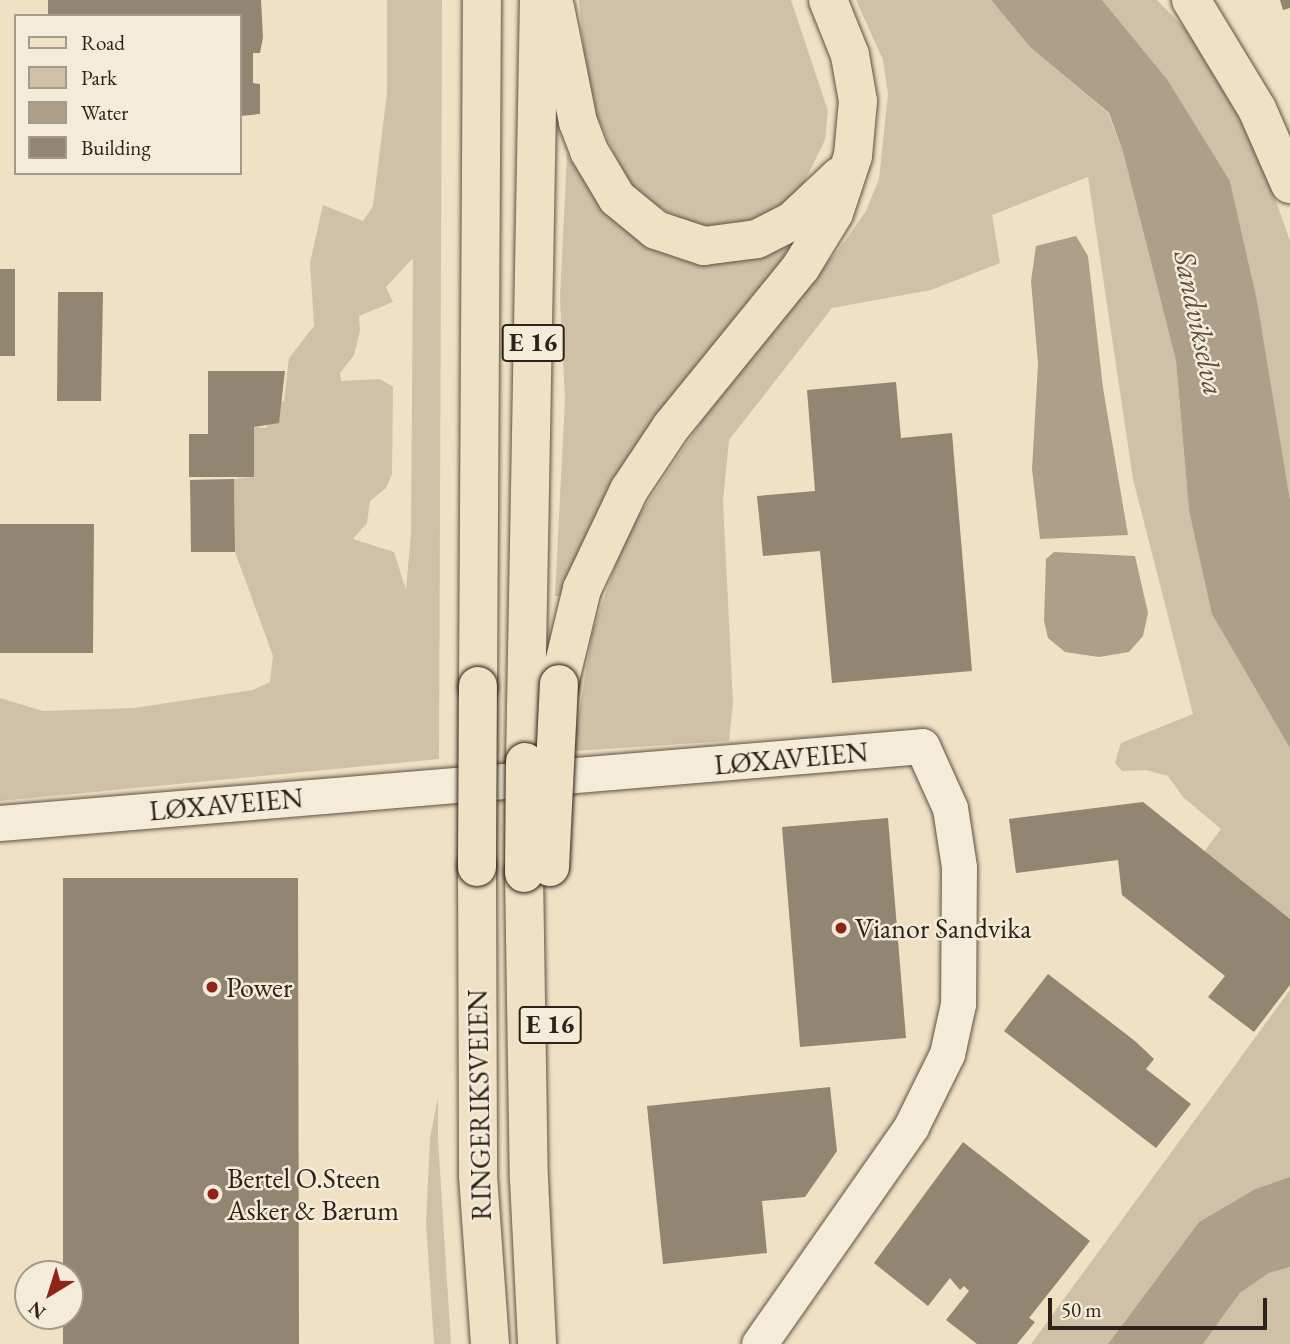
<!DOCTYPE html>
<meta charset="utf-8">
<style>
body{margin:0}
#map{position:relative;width:1290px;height:1344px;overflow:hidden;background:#f0e0c4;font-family:"EB Garamond",serif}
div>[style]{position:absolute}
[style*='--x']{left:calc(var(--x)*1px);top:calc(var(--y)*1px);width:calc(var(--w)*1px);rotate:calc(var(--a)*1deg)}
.green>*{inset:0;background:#cfc0a7}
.water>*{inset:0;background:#ae9f8a}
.building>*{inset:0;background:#928572}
.roads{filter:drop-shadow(0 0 2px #5e5244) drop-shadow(0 0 2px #5e5244)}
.minor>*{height:35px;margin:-17.5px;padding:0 17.5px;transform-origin:17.5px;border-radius:17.5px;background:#f5ebd9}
.major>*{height:38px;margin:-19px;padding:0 19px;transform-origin:19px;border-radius:19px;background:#f0e0c4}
.highway>*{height:38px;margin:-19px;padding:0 19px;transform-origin:19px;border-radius:19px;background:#f0e0c4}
.bridges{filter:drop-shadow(0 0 2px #2d2219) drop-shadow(0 0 2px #2d2219)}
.highway-bridge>*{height:38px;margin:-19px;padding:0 19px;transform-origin:19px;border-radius:19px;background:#f0e0c4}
.dots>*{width:19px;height:19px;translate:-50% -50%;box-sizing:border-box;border:4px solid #f5ebd9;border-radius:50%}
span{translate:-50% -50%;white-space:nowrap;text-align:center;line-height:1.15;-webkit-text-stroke:5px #f5ebd9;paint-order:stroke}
.shield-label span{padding:2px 5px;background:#f5ebd9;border:2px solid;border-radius:5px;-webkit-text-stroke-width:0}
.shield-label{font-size:26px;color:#2d2219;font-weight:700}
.street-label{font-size:28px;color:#2d2219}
.poi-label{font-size:28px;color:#2d2219}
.left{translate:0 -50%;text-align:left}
.water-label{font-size:30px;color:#5a4e41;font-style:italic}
.legend{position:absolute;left:14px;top:14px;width:228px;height:161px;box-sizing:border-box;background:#f5ebd9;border:2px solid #a59b8c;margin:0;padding:9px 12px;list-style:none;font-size:21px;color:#2d2219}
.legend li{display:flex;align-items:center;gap:14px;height:35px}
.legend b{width:35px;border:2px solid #a59b8c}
.north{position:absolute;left:14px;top:1260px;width:70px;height:70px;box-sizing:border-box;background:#f5ebd9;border:2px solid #a59b8c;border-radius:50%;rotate:218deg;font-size:19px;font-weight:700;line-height:28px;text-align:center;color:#2d2219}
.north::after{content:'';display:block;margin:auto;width:24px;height:32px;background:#8f2418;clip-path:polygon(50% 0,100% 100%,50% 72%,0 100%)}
.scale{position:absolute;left:1048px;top:1298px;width:219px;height:32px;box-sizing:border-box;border:4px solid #2d2219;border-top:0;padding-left:9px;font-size:21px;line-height:24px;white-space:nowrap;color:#2d2219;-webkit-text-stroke:5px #f5ebd9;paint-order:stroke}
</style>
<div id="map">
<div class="green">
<i style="clip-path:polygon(evenodd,387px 0,442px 0,439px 759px,0 801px,0 698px,43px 711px,134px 708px,253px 690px,270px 682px,273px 656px,235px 552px,234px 479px,254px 477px,254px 427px,266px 428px,279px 402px,284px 401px,289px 358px,314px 326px,310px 263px,323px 205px,363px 221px,373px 206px,387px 93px,387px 0,413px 258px,411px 534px,406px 590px,394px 552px,353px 539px,367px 523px,370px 501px,386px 488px,392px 474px,393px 387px,380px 379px,341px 381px,340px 373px,354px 355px,360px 330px,359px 316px,393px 302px,386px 287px,413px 258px)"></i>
<i style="clip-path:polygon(579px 0,791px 0,828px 111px,825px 140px,798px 195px,781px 210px,724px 230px,690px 224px,639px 196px,625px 176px,594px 110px,585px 66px)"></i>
<i style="clip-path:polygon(856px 0,991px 0,1030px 47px,1108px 113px,1123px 152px,1176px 361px,1189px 510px,1290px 748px,1290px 919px,1203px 853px,1221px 829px,1183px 797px,1168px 776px,1146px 770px,1122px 771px,1115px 763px,1121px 743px,1193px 714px,1133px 479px,1088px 177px,992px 215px,1000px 263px,931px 290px,832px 308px,729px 440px,723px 501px,733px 703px,729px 741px,573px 751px,592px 633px,626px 535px,709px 410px,845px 241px,866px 211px,879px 179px,888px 94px,883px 60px)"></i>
<i style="clip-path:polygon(1102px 0,1157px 0,1189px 33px,1247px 130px,1270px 184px,1290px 241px,1290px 500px,1257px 300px,1230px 181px,1167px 79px)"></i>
<i style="clip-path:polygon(567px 154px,604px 211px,646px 247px,683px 260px,718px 263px,791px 244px,797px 250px,610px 493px,561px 596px,555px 596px,565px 399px,560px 297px)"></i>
<i style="clip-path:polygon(1290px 990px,1290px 1177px,1255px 1189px,1199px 1222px,1108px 1344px,1031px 1344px)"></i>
<i style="clip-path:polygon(438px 1097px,438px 1139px,451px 1344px,434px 1344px,426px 1223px,430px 1138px)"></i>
<i style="clip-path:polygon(1290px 1267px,1290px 1344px,1203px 1344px,1240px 1293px,1269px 1273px)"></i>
</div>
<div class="water">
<i style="clip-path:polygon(991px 0,1102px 0,1167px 79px,1230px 181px,1257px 300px,1290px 500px,1290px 748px,1212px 614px,1189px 510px,1176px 361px,1123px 152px,1109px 113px,1030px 47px)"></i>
<i style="clip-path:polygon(1076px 236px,1088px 256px,1103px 388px,1128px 535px,1040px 539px,1032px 469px,1038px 364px,1031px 281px,1036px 246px)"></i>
<i style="clip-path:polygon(1054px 552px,1135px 556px,1148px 613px,1143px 636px,1129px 652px,1099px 657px,1065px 652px,1048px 638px,1044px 621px,1046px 559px)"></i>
<i style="clip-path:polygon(1290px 1177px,1290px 1267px,1269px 1273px,1240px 1293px,1203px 1344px,1108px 1344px,1199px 1222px,1255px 1189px)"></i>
</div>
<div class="building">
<i style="clip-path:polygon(48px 0,261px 0,263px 37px,260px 53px,253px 53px,253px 83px,260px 84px,260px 114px,240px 116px,240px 16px,48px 16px)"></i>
<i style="clip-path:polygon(1280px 0,1290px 0,1290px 8px,1283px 10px)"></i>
<i style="clip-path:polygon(0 269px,15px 269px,15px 356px,0 356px)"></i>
<i style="clip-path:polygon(58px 292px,103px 292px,101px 401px,57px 401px)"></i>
<i style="clip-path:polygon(208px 371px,285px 371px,279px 423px,254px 427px,254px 477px,189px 477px,189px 434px,208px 434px)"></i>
<i style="clip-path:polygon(896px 382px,901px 438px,952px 433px,972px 671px,832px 683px,820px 551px,763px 556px,757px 496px,815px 491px,807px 390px)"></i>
<i style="clip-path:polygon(234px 479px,235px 552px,191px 552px,190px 480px)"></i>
<i style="clip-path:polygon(0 524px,94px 524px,93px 653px,0 653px)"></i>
<i style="clip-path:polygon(1143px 802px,1290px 919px,1290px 985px,1254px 1032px,1208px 997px,1225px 976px,1122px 895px,1118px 860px,1016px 873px,1009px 819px)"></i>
<i style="clip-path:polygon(888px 818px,906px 1038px,800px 1047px,782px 827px)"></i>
<i style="clip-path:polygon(63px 878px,298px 878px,299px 1344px,63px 1344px,63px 1316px,70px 1316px,70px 1274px,63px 1274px)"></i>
<i style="clip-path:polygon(1048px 974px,1135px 1041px,1154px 1059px,1146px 1069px,1191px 1104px,1156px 1148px,1004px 1031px)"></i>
<i style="clip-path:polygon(830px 1087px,837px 1151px,805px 1197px,762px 1201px,767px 1253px,663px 1264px,647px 1106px)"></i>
<i style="clip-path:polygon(963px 1142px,1090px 1241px,1029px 1318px,1035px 1322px,1017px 1344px,977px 1344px,946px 1320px,969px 1291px,964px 1286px,960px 1290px,950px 1278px,928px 1306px,874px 1263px)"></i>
</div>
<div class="roads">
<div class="minor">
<i style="--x:0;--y:823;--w:925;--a:-4.77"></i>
<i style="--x:922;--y:746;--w:68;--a:65.7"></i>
<i style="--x:950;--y:808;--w:60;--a:81.3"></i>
<i style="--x:959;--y:867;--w:137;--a:90.4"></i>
<i style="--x:958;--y:1004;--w:51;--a:102.4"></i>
<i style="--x:947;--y:1054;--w:81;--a:116.3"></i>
<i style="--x:911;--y:1127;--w:265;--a:125"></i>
</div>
<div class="major">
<i style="--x:1191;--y:0;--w:127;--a:58.8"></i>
<i style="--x:1257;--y:109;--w:82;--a:66.3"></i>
</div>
<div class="highway">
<i style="--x:555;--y:7;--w:117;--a:78.7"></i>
<i style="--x:578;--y:122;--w:31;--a:69"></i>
<i style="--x:589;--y:151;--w:55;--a:59.2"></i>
<i style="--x:617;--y:198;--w:50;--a:39.4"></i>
<i style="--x:656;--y:230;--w:51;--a:18.4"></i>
<i style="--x:704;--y:246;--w:53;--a:-7.5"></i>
<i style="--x:757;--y:239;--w:38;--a:-27"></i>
<i style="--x:791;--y:222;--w:67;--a:-43.2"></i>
<i style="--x:559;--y:684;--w:98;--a:-76.4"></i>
<i style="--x:582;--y:589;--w:110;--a:-64.6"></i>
<i style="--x:629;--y:490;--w:76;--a:-56.3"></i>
<i style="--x:671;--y:427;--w:206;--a:-50.9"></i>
<i style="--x:801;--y:267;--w:63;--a:-58.6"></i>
<i style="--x:834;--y:213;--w:60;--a:-71.6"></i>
<i style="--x:853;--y:156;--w:55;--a:-84.8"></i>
<i style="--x:858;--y:101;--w:47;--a:-99.9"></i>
<i style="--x:850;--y:55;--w:59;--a:-111.8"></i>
<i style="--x:478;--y:686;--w:686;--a:-89.67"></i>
<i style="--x:525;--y:762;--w:762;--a:-88.95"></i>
<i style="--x:477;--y:867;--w:309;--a:89.8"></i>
<i style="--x:478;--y:1176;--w:168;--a:85.9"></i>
<i style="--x:524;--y:873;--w:306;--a:89.1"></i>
<i style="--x:529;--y:1179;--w:165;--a:87.2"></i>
</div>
</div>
<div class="bridges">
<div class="highway-bridge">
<i style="--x:477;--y:867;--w:181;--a:-89.7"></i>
<i style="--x:550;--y:867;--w:183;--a:-87.2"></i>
<i style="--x:524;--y:873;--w:111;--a:-89.5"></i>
</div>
</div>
<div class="dots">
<i style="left:841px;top:928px;background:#8f2418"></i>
<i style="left:212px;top:987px;background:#8f2418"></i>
<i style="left:213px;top:1194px;background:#8f2418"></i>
</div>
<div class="shield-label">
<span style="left:533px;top:343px">E 16</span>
<span style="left:550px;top:1025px">E 16</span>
</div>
<div class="street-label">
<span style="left:791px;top:758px;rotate:-5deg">LØXAVEIEN</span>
<span style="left:226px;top:804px;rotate:-5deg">LØXAVEIEN</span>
<span style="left:479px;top:1105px;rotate:-91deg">RINGERIKSVEIEN</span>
</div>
<div class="poi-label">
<span class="left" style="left:855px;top:928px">Vianor Sandvika</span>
<span class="left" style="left:226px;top:987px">Power</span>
<span class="left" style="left:227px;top:1194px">Bertel O.Steen<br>Asker &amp; Bærum</span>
</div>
<div class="water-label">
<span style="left:1199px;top:323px;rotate:78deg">Sandvikselva</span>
</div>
<ul class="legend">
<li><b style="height:9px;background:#f0e0c4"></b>Road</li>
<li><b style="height:19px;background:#cfc0a7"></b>Park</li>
<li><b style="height:19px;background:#ae9f8a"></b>Water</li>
<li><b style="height:19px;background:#928572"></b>Building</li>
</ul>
<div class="north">N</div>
<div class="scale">50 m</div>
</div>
